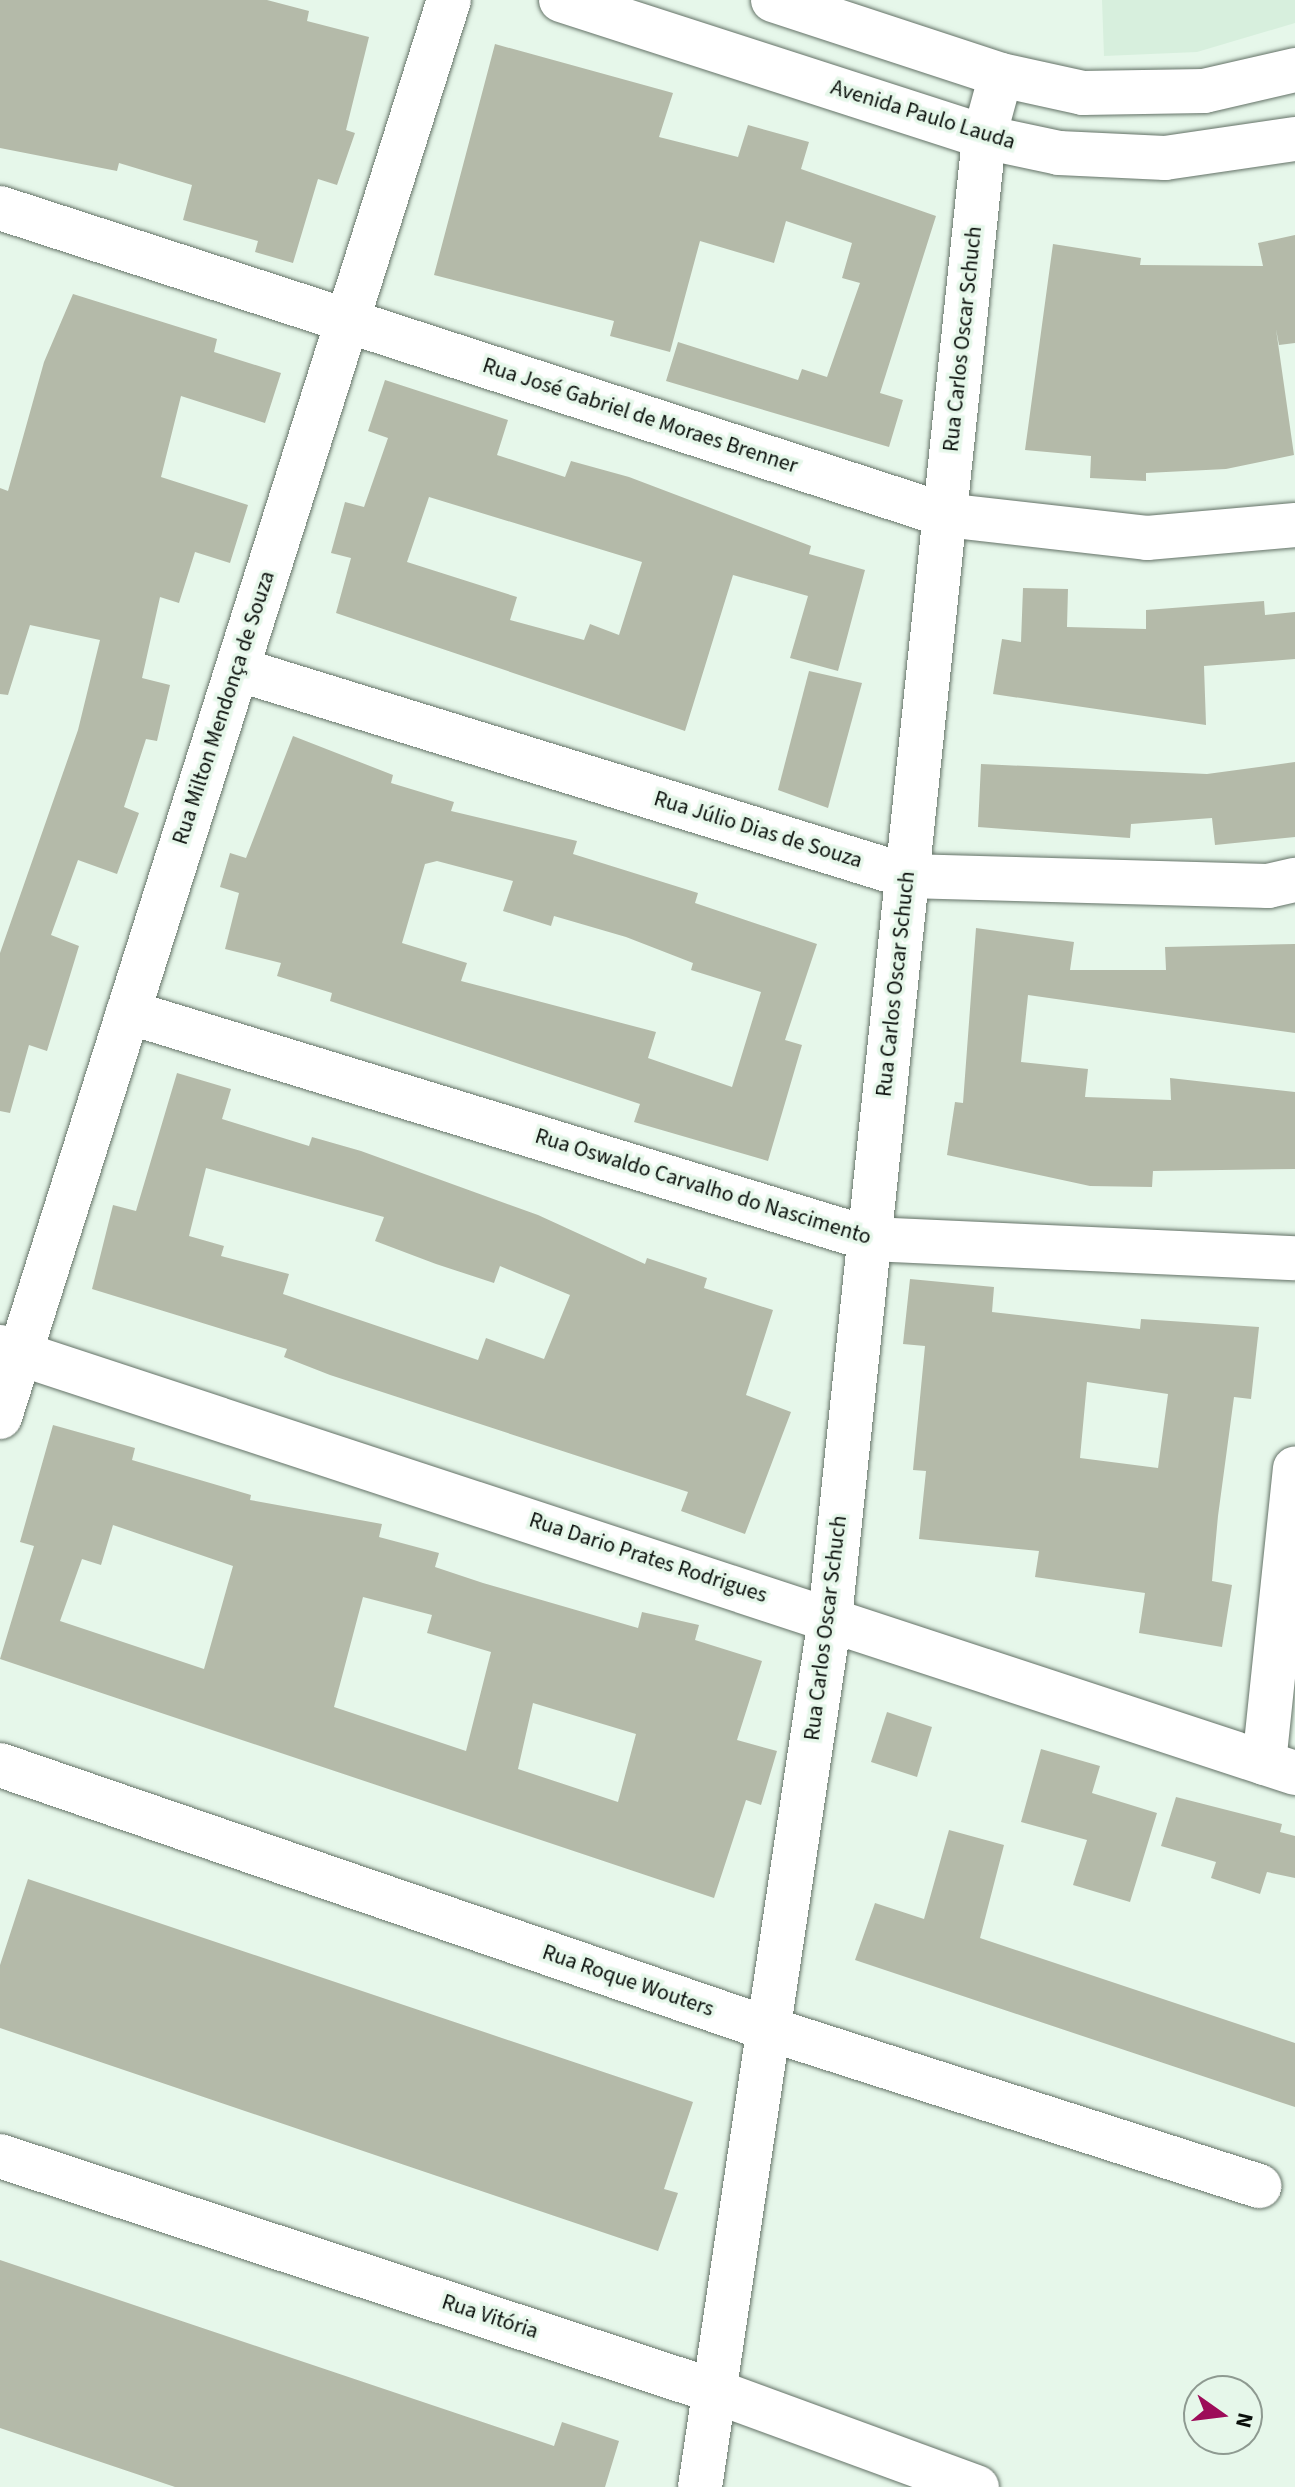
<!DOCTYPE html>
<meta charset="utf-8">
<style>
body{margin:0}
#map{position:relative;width:1295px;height:2487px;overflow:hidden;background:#e6f7ea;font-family:"Source Sans 3",sans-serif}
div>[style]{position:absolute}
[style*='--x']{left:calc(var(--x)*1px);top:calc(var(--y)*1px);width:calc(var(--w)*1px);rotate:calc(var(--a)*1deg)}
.built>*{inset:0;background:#d7efdd}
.building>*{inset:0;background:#b4baa9}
.roads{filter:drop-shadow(0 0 2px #647267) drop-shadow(0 0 2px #647267)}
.minor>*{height:44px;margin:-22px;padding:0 22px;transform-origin:22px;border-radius:22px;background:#fff}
.secondary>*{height:44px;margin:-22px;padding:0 22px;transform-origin:22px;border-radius:22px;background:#fff}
span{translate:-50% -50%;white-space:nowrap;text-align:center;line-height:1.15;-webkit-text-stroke:7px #e6f7ea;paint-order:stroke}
.street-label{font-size:22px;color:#0a0f0b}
.north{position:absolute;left:1183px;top:2375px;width:80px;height:80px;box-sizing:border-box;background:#e6f7ea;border:2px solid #8e9a91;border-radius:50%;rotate:104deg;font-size:22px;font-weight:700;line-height:32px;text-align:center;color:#0a0f0b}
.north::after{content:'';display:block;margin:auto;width:28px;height:36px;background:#9d0c59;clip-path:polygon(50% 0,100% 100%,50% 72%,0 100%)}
</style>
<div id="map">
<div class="built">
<i style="clip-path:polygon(1102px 0,1295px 0,1295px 23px,1197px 52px,1104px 56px)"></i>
</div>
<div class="building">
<i style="clip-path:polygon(0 0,267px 0,309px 11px,307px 21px,369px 37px,346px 130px,355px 133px,337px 185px,318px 179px,293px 263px,255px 252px,258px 241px,183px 220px,192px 185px,119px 163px,117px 171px,0 148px)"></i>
<i style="clip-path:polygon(495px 44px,673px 93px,659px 137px,738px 157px,748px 125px,809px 142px,801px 169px,936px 216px,880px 393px,903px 400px,889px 447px,666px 381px,678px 342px,798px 380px,802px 369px,827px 377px,860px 283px,842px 278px,852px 243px,786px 221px,774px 263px,700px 241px,670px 352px,610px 336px,614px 321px,434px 275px)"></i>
<i style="clip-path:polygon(1295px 235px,1295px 343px,1279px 345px,1276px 329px,1294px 455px,1226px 469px,1146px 473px,1146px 481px,1090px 478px,1091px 456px,1025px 450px,1053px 244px,1141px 258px,1140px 265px,1263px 266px,1258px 243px)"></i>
<i style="clip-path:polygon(73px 294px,217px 339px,214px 352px,281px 373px,265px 423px,181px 396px,161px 477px,248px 505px,230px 563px,195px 552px,179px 603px,160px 597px,142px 678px,170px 685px,157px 741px,146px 739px,124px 807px,139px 813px,117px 874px,78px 860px,51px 935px,79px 946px,47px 1051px,29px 1045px,10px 1113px,0 1111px,0 953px,78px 730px,100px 640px,30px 625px,8px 695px,0 694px,0 488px,8px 491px,44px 362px)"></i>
<i style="clip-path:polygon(evenodd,385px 380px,508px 420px,497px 455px,565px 477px,571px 461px,629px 477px,811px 546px,809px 554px,865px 570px,838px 671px,790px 658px,808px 596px,733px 575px,685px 731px,336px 613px,351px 558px,331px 553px,345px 502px,364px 507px,388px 438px,368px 431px,385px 380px,429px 497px,642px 562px,619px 635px,590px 624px,584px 640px,510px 620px,517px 597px,407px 562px,429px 497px)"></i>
<i style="clip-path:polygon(1023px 588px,1068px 589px,1067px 627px,1146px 629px,1146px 610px,1264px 601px,1265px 615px,1295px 612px,1295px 659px,1204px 666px,1206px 725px,993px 694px,1002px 639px,1021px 642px)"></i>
<i style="clip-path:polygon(809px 671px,862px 683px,828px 808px,778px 790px)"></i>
<i style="clip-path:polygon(evenodd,293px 736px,393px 775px,391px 783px,454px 802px,451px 811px,577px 841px,573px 854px,698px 893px,695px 903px,817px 944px,785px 1040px,802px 1045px,768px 1161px,634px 1122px,640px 1104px,330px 1001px,332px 993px,277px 976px,281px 963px,225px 949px,239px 893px,220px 887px,230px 853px,246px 858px,293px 736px,437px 861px,513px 881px,503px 911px,551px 926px,554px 916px,626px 937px,693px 963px,691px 970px,761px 992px,732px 1087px,648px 1058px,656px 1032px,461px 981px,467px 963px,402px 943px,425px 864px,437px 861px)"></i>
<i style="clip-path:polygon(1295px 762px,1295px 837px,1215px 845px,1212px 818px,1131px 824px,1130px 838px,978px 827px,981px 764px,1207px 774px)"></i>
<i style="clip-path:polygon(976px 928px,1074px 942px,1070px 970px,1166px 970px,1165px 947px,1295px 944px,1295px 1033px,1028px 995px,1021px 1062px,1088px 1069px,1085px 1097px,1171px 1100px,1170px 1078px,1295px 1092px,1295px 1169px,1153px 1171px,1152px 1187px,1090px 1186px,947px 1155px,955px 1102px,963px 1103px)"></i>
<i style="clip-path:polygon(evenodd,177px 1073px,231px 1089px,222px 1119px,309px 1146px,312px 1137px,361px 1151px,538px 1215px,645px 1264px,647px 1258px,707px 1278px,704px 1288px,773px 1310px,746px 1395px,791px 1412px,745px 1534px,681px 1511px,688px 1492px,330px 1375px,284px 1357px,287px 1349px,92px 1289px,113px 1205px,136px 1211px,177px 1073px,206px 1168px,384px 1217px,375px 1241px,436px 1264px,494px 1283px,500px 1266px,570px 1295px,544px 1359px,486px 1338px,478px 1360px,283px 1294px,289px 1274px,221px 1256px,224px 1246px,189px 1236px,206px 1168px)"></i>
<i style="clip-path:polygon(evenodd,910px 1279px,994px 1287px,992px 1312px,1140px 1329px,1141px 1319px,1259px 1327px,1251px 1399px,1234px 1397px,1218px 1516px,1212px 1581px,1232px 1585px,1222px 1647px,1139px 1633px,1145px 1593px,1035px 1577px,1039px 1551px,919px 1539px,926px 1471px,913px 1470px,925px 1346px,903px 1344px,910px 1279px,1087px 1382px,1168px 1394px,1158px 1468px,1080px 1458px,1087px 1382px)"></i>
<i style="clip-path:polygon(evenodd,53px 1425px,135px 1448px,132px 1460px,251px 1495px,250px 1500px,382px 1524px,379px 1537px,439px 1553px,435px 1567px,483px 1583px,638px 1628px,642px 1612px,699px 1625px,695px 1640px,762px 1661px,737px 1740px,777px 1751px,761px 1805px,746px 1800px,714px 1898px,0 1659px,34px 1546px,20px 1542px,53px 1425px,113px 1525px,233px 1566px,204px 1669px,60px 1621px,82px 1559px,101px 1565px,113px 1525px,53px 1425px,363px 1597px,432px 1615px,427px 1633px,491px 1652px,466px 1751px,334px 1707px,363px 1597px,53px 1425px,533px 1703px,636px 1734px,618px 1802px,518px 1769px,533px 1703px)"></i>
<i style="clip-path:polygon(887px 1712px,932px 1727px,917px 1777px,871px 1762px)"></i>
<i style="clip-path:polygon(1041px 1749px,1100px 1766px,1092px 1793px,1157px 1813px,1130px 1902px,1073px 1885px,1087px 1840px,1021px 1822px)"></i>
<i style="clip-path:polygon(1176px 1797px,1282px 1824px,1280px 1832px,1295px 1836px,1295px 1878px,1267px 1872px,1260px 1894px,1211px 1878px,1216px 1862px,1161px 1846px)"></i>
<i style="clip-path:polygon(949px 1830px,1004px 1845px,980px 1938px,1295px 2043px,1295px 2107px,855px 1960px,875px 1903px,924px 1919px)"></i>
<i style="clip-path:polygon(28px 1879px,693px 2102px,664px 2189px,678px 2193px,658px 2251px,0 2028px,0 1965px)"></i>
<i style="clip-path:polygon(0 2260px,554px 2446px,562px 2422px,619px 2441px,605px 2487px,175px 2487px,0 2428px)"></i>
</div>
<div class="roads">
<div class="minor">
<i style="--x:0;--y:208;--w:994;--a:18"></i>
<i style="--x:945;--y:515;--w:203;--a:6.5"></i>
<i style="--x:1147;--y:538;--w:149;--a:-5"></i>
<i style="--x:237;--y:669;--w:701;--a:17.17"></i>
<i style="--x:907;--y:876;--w:361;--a:1.6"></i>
<i style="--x:1268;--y:886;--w:28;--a:-13"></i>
<i style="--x:128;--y:1012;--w:776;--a:17.01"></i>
<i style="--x:870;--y:1239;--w:425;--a:2.6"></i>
<i style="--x:0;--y:1347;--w:1363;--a:18.21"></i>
<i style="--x:0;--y:1417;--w:1486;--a:-72.42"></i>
<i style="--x:1264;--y:1763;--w:296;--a:-84"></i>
<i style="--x:0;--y:1765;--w:813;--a:18.95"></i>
<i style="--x:769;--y:2029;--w:515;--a:17.77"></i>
<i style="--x:0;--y:2156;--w:752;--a:18.22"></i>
<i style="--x:714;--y:2391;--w:280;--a:20.1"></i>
<i style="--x:700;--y:2487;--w:879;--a:-81.49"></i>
<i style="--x:830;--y:1618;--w:1489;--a:-84.06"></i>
<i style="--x:984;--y:137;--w:64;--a:-74.7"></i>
</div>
<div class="secondary">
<i style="--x:561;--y:0;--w:445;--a:17.9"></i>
<i style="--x:984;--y:137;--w:77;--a:12"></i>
<i style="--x:1059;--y:153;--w:106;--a:2.7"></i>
<i style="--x:1165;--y:158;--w:131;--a:-8.3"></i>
<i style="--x:773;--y:0;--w:240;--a:18.2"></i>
<i style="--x:1001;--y:75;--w:84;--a:12.4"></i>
<i style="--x:1083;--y:93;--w:121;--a:-0.9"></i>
<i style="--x:1204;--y:91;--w:93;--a:-13"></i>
</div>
</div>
<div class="street-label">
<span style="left:923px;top:115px;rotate:17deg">Avenida Paulo Lauda</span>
<span style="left:963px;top:339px;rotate:-84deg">Rua Carlos Oscar Schuch</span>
<span style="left:640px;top:416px;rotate:18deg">Rua José Gabriel de Moraes Brenner</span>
<span style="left:224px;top:708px;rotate:-72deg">Rua Milton Mendonça de Souza</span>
<span style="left:758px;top:830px;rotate:17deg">Rua Júlio Dias de Souza</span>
<span style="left:896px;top:984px;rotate:-84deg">Rua Carlos Oscar Schuch</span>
<span style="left:703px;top:1187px;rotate:17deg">Rua Oswaldo Carvalho do Nascimento</span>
<span style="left:648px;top:1558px;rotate:18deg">Rua Dario Prates Rodrigues</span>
<span style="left:826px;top:1628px;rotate:-83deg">Rua Carlos Oscar Schuch</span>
<span style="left:628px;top:1981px;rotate:19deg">Rua Roque Wouters</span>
<span style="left:490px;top:2317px;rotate:18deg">Rua Vitória</span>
</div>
<div class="north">N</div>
</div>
